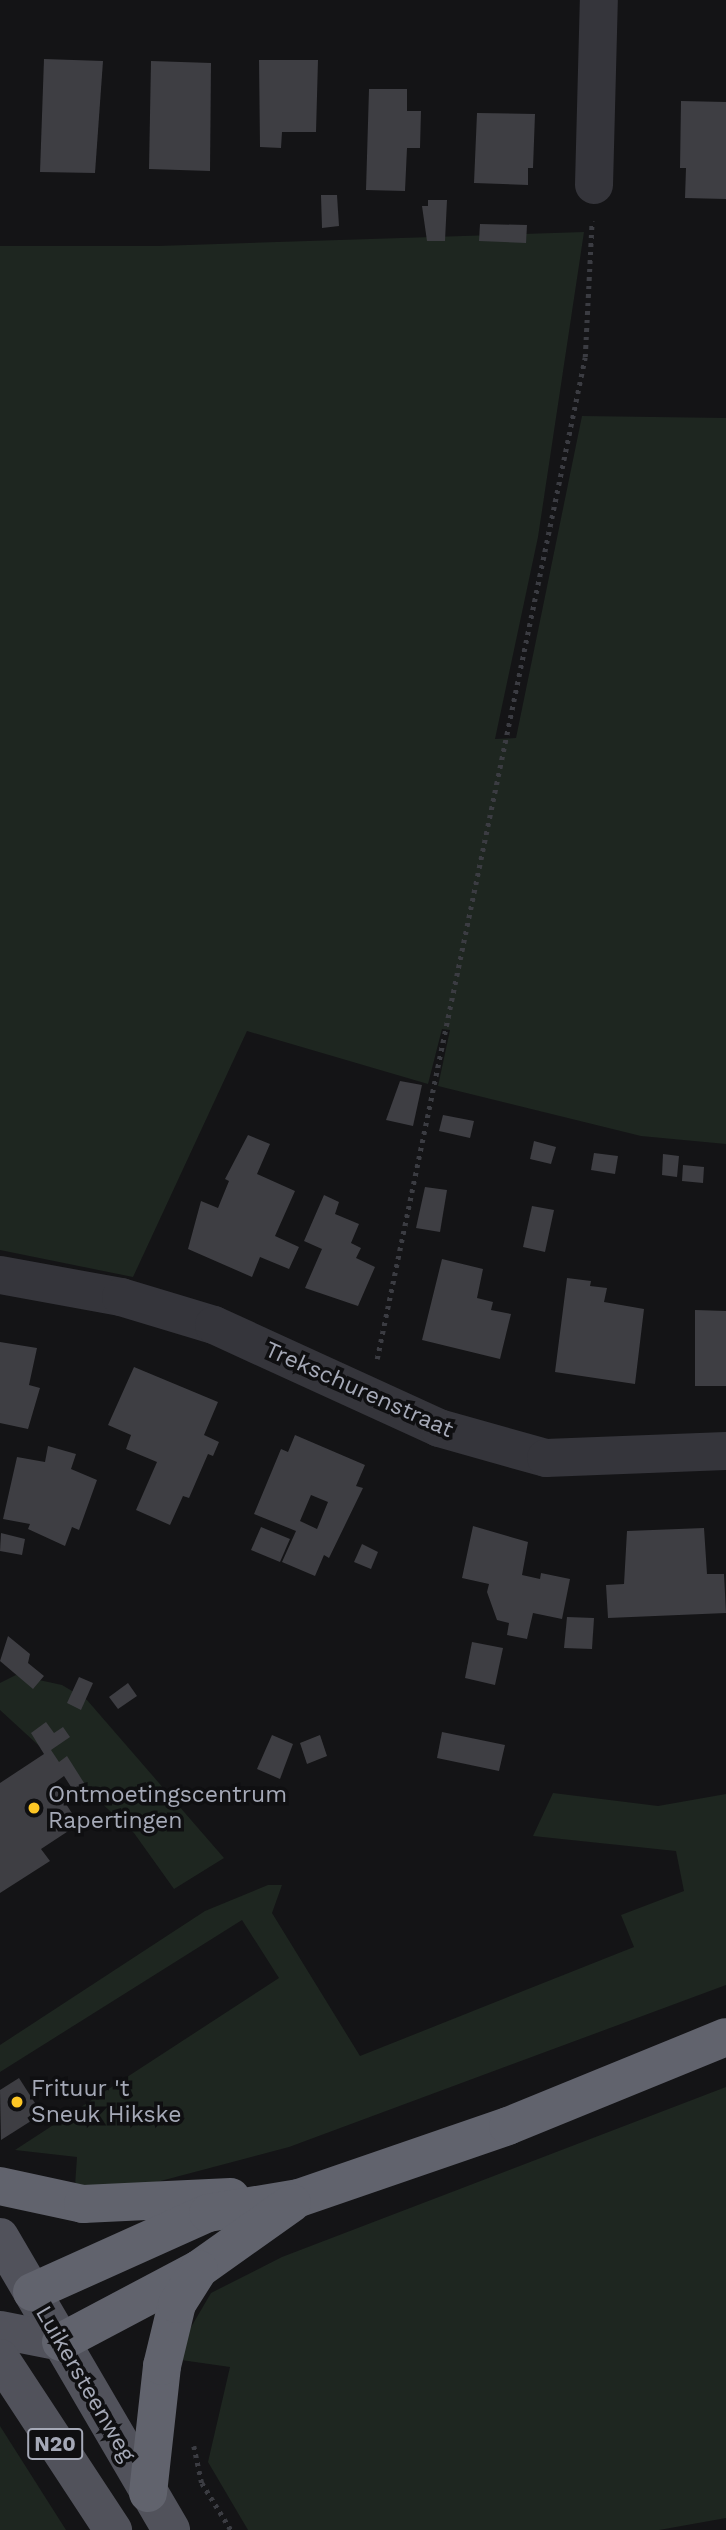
<!DOCTYPE html>
<style>
body{margin:0}
#map{position:relative;width:726px;height:2530px;overflow:hidden;background:#141416;font-family:"Work Sans",sans-serif}
div>[style]{position:absolute}
[style*='--x']{left:calc(var(--x)*1px);top:calc(var(--y)*1px);width:calc(var(--w)*1px);rotate:calc(var(--a)*1deg)}
.green>*{inset:0;background:#1e2620}
.building>*{inset:0;background:#3e3e43}
.path>*{height:4.5px;margin-top:-2.25px;transform-origin:0;background:repeating-linear-gradient(90deg,#3b3c42 0 3.5px,transparent 0 8.5px)}
.minor>*{height:38px;margin:-19px;padding:0 19px;transform-origin:19px;border-radius:19px;background:#35353b}
.primary>*{height:38px;margin:-19px;padding:0 19px;transform-origin:19px;border-radius:19px;background:#51525b}
.motorway>*{height:38px;margin:-19px;padding:0 19px;transform-origin:19px;border-radius:19px;background:#61636d}
.dots>*{width:19px;height:19px;translate:-50% -50%;box-sizing:border-box;border:4px solid #0f0f11;border-radius:50%}
span{translate:-50% -50%;white-space:nowrap;text-align:center;line-height:1.15;-webkit-text-stroke:7px #0f0f11;paint-order:stroke}
.shield-label span{padding:2px 5px;background:#0f0f11;border:2px solid;border-radius:5px;-webkit-text-stroke-width:0}
.shield-label{font-size:21px;color:#a5a9b7;font-weight:700}
.street-label{font-size:23px;color:#a5a9b7}
.poi-label{font-size:23px;color:#a5a9b7}
.left{translate:0 -50%;text-align:left}
</style>
<div id="map">
<div class="green">
<i style="clip-path:polygon(584px 232px,538px 537px,495px 739px,516px 738px,582px 416px,726px 418px,726px 1144px,641px 1136px,438px 1086px,450px 1030px,442px 1029px,428px 1084px,247px 1031px,133px 1277px,0 1250px,0 246px,158px 246px)"></i>
<i style="clip-path:polygon(16px 1675px,62px 1685px,87px 1700px,224px 1858px,174px 1889px,134px 1833px,0 1710px,0 1683px)"></i>
<i style="clip-path:polygon(553px 1793px,658px 1806px,726px 1794px,726px 1985px,289px 2147px,119px 2192px,75px 2186px,77px 2157px,15px 2150px,279px 1978px,242px 1920px,0 2072px,0 2045px,205px 1911px,268px 1885px,282px 1885px,272px 1913px,360px 2056px,634px 1947px,621px 1915px,684px 1891px,676px 1851px,533px 1836px)"></i>
<i style="clip-path:polygon(726px 2087px,726px 2518px,659px 2530px,248px 2530px,208px 2462px,230px 2367px,181px 2360px,187px 2334px,211px 2293px,282px 2257px)"></i>
<i style="clip-path:polygon(0 2426px,66px 2530px,0 2530px)"></i>
</div>
<div class="building">
<i style="clip-path:polygon(44px 59px,103px 61px,95px 173px,40px 172px)"></i>
<i style="clip-path:polygon(259px 60px,318px 60px,316px 132px,282px 132px,281px 148px,260px 147px)"></i>
<i style="clip-path:polygon(151px 61px,211px 63px,210px 171px,149px 169px)"></i>
<i style="clip-path:polygon(369px 89px,407px 89px,407px 111px,421px 111px,420px 148px,407px 148px,405px 191px,366px 190px)"></i>
<i style="clip-path:polygon(681px 101px,726px 102px,726px 199px,685px 198px,686px 168px,680px 168px)"></i>
<i style="clip-path:polygon(477px 113px,535px 114px,533px 168px,528px 168px,528px 185px,474px 183px)"></i>
<i style="clip-path:polygon(321px 195px,337px 195px,339px 226px,322px 228px)"></i>
<i style="clip-path:polygon(428px 200px,447px 200px,445px 241px,427px 241px,422px 206px,428px 206px)"></i>
<i style="clip-path:polygon(480px 224px,527px 225px,526px 243px,479px 241px)"></i>
<i style="clip-path:polygon(400px 1081px,422px 1085px,413px 1126px,386px 1120px)"></i>
<i style="clip-path:polygon(443px 1115px,474px 1121px,470px 1138px,439px 1131px)"></i>
<i style="clip-path:polygon(248px 1135px,270px 1144px,257px 1174px,295px 1191px,275px 1236px,299px 1247px,289px 1269px,260px 1257px,252px 1277px,188px 1249px,201px 1201px,218px 1208px,229px 1181px,225px 1179px)"></i>
<i style="clip-path:polygon(534px 1141px,556px 1147px,551px 1164px,530px 1159px)"></i>
<i style="clip-path:polygon(594px 1153px,618px 1156px,615px 1174px,591px 1170px)"></i>
<i style="clip-path:polygon(663px 1154px,679px 1156px,677px 1177px,662px 1175px)"></i>
<i style="clip-path:polygon(683px 1165px,704px 1167px,703px 1183px,682px 1181px)"></i>
<i style="clip-path:polygon(425px 1187px,447px 1190px,440px 1232px,416px 1228px)"></i>
<i style="clip-path:polygon(324px 1195px,339px 1202px,335px 1214px,359px 1224px,351px 1243px,361px 1248px,356px 1258px,375px 1267px,358px 1306px,305px 1288px,322px 1249px,304px 1241px)"></i>
<i style="clip-path:polygon(532px 1206px,554px 1210px,545px 1252px,523px 1247px)"></i>
<i style="clip-path:polygon(442px 1259px,483px 1269px,477px 1298px,493px 1302px,491px 1310px,511px 1314px,500px 1359px,422px 1340px)"></i>
<i style="clip-path:polygon(567px 1278px,591px 1281px,590px 1286px,607px 1288px,604px 1302px,644px 1309px,635px 1384px,555px 1372px)"></i>
<i style="clip-path:polygon(695px 1310px,726px 1311px,726px 1386px,695px 1386px)"></i>
<i style="clip-path:polygon(0 1342px,37px 1348px,29px 1385px,40px 1388px,28px 1429px,0 1423px)"></i>
<i style="clip-path:polygon(134px 1367px,218px 1402px,204px 1435px,219px 1442px,213px 1456px,208px 1454px,189px 1498px,183px 1496px,170px 1525px,136px 1510px,157px 1462px,126px 1449px,131px 1435px,108px 1425px)"></i>
<i style="clip-path:polygon(evenodd,295px 1435px,365px 1465px,356px 1486px,363px 1488px,329px 1558px,324px 1555px,315px 1576px,282px 1562px,296px 1531px,254px 1514px,281px 1449px,288px 1452px,295px 1435px,311px 1495px,328px 1502px,317px 1529px,300px 1521px,311px 1495px)"></i>
<i style="clip-path:polygon(48px 1446px,76px 1454px,71px 1469px,97px 1480px,79px 1530px,72px 1527px,65px 1546px,28px 1529px,30px 1524px,3px 1519px,17px 1457px,45px 1462px)"></i>
<i style="clip-path:polygon(473px 1526px,528px 1542px,522px 1575px,540px 1579px,541px 1573px,570px 1579px,562px 1619px,533px 1613px,527px 1639px,507px 1635px,509px 1623px,497px 1620px,487px 1592px,489px 1584px,462px 1578px)"></i>
<i style="clip-path:polygon(261px 1527px,290px 1539px,280px 1562px,251px 1550px)"></i>
<i style="clip-path:polygon(704px 1528px,707px 1574px,724px 1574px,726px 1613px,608px 1618px,606px 1585px,624px 1584px,627px 1531px)"></i>
<i style="clip-path:polygon(1px 1533px,25px 1539px,22px 1555px,0 1551px)"></i>
<i style="clip-path:polygon(362px 1544px,378px 1552px,371px 1569px,354px 1562px)"></i>
<i style="clip-path:polygon(567px 1617px,594px 1618px,592px 1649px,564px 1648px)"></i>
<i style="clip-path:polygon(8px 1636px,30px 1654px,28px 1663px,44px 1676px,33px 1689px,0 1661px)"></i>
<i style="clip-path:polygon(472px 1642px,503px 1648px,495px 1685px,465px 1678px)"></i>
<i style="clip-path:polygon(79px 1677px,93px 1683px,81px 1710px,67px 1703px)"></i>
<i style="clip-path:polygon(128px 1683px,137px 1696px,118px 1709px,109px 1697px)"></i>
<i style="clip-path:polygon(46px 1722px,54px 1733px,63px 1727px,70px 1737px,51px 1750px,59px 1762px,67px 1756px,86px 1786px,75px 1793px,64px 1776px,53px 1784px,79px 1824px,41px 1849px,50px 1861px,0 1893px,0 1783px,44px 1754px,31px 1733px)"></i>
<i style="clip-path:polygon(442px 1732px,505px 1745px,499px 1771px,437px 1758px)"></i>
<i style="clip-path:polygon(272px 1735px,293px 1744px,280px 1779px,257px 1769px)"></i>
<i style="clip-path:polygon(320px 1735px,327px 1756px,307px 1764px,300px 1743px)"></i>
<i style="clip-path:polygon(19px 2078px,42px 2114px,1px 2140px,0 2090px)"></i>
</div>
<div class="path">
<i style="--x:377;--y:1359;--w:1023;--a:-78.27"></i>
<i style="--x:585;--y:357;--w:136;--a:-87.1"></i>
<i style="--x:194;--y:2446;--w:38;--a:78"></i>
<i style="--x:202;--y:2483;--w:55;--a:58.3"></i>
</div>
<div class="minor">
<i style="--x:594;--y:185;--w:185;--a:-88.5"></i>
<i style="--x:0;--y:1275;--w:123;--a:10.3"></i>
<i style="--x:121;--y:1297;--w:97;--a:16.8"></i>
<i style="--x:214;--y:1325;--w:247;--a:24.6"></i>
<i style="--x:439;--y:1428;--w:111;--a:15.7"></i>
<i style="--x:546;--y:1458;--w:180;--a:-2.2"></i>
</div>
<div class="primary">
<i style="--x:0;--y:2237;--w:339;--a:59.7"></i>
<i style="--x:0;--y:2330;--w:62;--a:11.1"></i>
<i style="--x:0;--y:2358;--w:206;--a:56.7"></i>
</div>
<div class="motorway">
<i style="--x:0;--y:2186;--w:85;--a:12.2"></i>
<i style="--x:83;--y:2204;--w:148;--a:-2.7"></i>
<i style="--x:32;--y:2292;--w:193;--a:-24.2"></i>
<i style="--x:208;--y:2213;--w:92;--a:-9.4"></i>
<i style="--x:299;--y:2198;--w:221;--a:-19"></i>
<i style="--x:508;--y:2126;--w:235;--a:-22.2"></i>
<i style="--x:61;--y:2342;--w:156;--a:-27.9"></i>
<i style="--x:199;--y:2269;--w:114;--a:-35.4"></i>
<i style="--x:148;--y:2493;--w:128;--a:-83.7"></i>
<i style="--x:162;--y:2366;--w:64;--a:-76.4"></i>
<i style="--x:177;--y:2304;--w:41;--a:-57.8"></i>
</div>
<div class="dots">
<i style="left:34px;top:1808px;background:#fdc625"></i>
<i style="left:17px;top:2102px;background:#fdc625"></i>
</div>
<div class="shield-label">
<span style="left:55px;top:2444px">N20</span>
</div>
<div class="street-label">
<span style="left:359px;top:1390px;rotate:24deg">Trekschurenstraat</span>
<span style="left:85px;top:2384px;rotate:60deg">Luikersteenweg</span>
</div>
<div class="poi-label">
<span class="left" style="left:48px;top:1808px">Ontmoetingscentrum<br>Rapertingen</span>
<span class="left" style="left:31px;top:2102px">Frituur 't<br>Sneuk Hikske</span>
</div>
</div>
